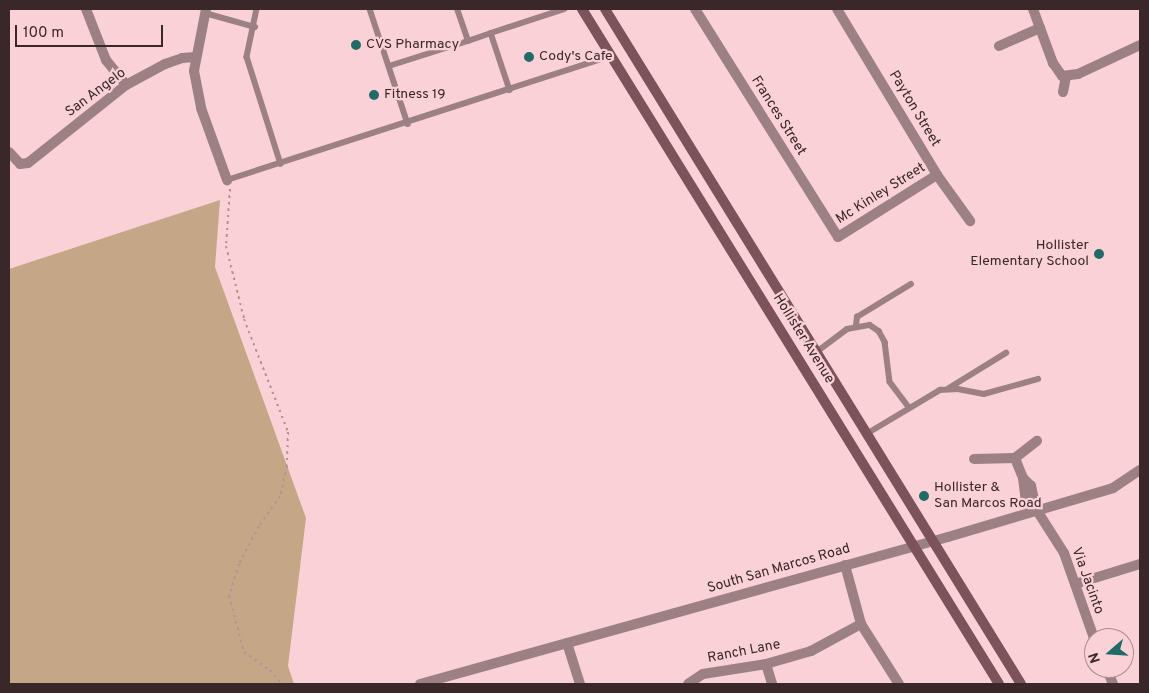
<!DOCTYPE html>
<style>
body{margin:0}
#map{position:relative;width:1149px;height:693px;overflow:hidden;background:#f9d1d7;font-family:Overpass,sans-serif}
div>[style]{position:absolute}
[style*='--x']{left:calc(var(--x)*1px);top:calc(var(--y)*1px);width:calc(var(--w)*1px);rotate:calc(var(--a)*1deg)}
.green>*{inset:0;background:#c5a788}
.path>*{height:2px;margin-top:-1px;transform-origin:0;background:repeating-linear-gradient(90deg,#b29297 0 2.5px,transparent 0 6.5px)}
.service>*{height:5.5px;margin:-2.75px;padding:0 2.75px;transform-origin:2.75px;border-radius:2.75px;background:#9d8084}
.minor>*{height:10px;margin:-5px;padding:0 5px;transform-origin:5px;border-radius:5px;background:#9d8084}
.secondary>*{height:10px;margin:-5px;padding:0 5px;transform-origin:5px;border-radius:5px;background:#7c535b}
.dots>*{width:14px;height:14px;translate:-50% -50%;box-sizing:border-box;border:2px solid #f9d1d7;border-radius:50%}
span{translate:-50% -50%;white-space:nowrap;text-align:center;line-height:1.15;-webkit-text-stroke:4.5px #f9d1d7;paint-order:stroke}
.poi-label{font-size:14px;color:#3a272a}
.left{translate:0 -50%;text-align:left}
.right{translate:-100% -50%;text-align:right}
.street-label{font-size:14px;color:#3a272a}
.frame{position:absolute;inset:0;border:10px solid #3a272a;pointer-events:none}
.north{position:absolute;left:1084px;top:628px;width:50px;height:50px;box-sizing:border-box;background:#f9d1d7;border:1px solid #ad8d92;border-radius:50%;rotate:251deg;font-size:14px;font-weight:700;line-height:20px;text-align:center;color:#3a272a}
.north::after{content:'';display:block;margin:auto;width:18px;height:22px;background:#216b66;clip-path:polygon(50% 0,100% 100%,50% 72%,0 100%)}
.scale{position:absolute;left:15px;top:25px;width:148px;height:22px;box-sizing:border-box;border:2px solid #3a272a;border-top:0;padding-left:6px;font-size:15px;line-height:18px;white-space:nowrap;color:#3a272a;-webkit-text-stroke:4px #f9d1d7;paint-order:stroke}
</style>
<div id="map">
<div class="green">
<i style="clip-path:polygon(220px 200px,215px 267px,306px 518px,288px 666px,294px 684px,9px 684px,9px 269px)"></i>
</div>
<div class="path">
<i style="--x:230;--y:189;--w:57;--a:94"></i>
<i style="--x:226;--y:246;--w:75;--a:76.1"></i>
<i style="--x:244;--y:319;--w:121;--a:68.7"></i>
<i style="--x:288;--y:432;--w:34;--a:92"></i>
<i style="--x:287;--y:466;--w:31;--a:103"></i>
<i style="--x:280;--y:496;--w:37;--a:125"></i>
<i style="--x:259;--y:526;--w:43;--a:117.8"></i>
<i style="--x:239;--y:564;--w:34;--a:107"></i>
<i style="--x:229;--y:596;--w:58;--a:75"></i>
<i style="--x:244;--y:652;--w:32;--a:35"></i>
<i style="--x:270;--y:670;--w:18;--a:49"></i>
</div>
<div class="service">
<i style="--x:257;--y:9;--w:49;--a:101.8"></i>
<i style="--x:247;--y:57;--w:112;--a:72.4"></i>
<i style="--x:370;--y:9;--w:121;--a:71.7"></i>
<i style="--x:205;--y:13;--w:52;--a:15.6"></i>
<i style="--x:491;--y:33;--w:77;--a:-18.2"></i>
<i style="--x:468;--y:41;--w:24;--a:-19"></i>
<i style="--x:491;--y:33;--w:60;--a:71.6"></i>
<i style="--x:389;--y:66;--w:83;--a:-17.6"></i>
<i style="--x:468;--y:41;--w:34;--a:-109"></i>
<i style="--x:227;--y:180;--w:404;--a:-17.9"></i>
<i style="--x:856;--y:325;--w:8;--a:-83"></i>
<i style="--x:857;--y:317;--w:63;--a:-31.4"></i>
<i style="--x:818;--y:351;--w:36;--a:-37"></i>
<i style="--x:847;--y:329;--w:23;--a:-10"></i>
<i style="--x:870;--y:325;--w:11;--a:34"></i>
<i style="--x:879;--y:331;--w:13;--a:61"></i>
<i style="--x:885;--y:342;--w:40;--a:82.9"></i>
<i style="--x:890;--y:382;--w:31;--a:53"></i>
<i style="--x:949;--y:388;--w:67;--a:-31.6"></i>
<i style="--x:868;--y:433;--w:84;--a:-30.8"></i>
<i style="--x:940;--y:390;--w:18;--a:-3"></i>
<i style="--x:958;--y:389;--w:26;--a:11"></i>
<i style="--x:984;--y:394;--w:56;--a:-15.5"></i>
</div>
<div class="minor">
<i style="--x:86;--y:9;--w:55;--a:68.6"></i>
<i style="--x:106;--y:60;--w:32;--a:51"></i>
<i style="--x:206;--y:9;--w:63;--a:101"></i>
<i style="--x:194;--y:71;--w:38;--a:79"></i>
<i style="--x:201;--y:108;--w:77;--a:70.1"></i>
<i style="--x:695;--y:9;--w:269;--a:57.9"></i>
<i style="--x:838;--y:237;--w:117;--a:-32.1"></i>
<i style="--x:837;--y:9;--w:194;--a:58.9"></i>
<i style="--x:937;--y:175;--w:57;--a:54.3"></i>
<i style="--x:1033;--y:9;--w:58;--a:69.7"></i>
<i style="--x:1053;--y:63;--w:16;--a:55"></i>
<i style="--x:1062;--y:76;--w:16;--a:-7"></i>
<i style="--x:1078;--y:74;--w:68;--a:-25.1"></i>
<i style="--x:999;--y:46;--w:45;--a:-23.7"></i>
<i style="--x:1063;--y:92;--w:15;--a:-79"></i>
<i style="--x:9;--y:152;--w:16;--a:47"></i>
<i style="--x:20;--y:164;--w:8;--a:-7"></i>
<i style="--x:28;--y:163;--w:125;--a:-38.5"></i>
<i style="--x:126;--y:85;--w:44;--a:-28.3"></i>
<i style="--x:165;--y:64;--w:18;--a:-19"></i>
<i style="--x:182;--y:58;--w:13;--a:-4"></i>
<i style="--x:974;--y:459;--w:41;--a:-1.4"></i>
<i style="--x:1023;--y:478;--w:22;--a:-112"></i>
<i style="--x:1015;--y:458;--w:28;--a:-38"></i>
<i style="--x:1036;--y:509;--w:24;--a:-102"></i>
<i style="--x:1031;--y:486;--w:11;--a:-135"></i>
<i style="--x:1023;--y:478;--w:24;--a:83"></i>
<i style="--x:1026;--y:502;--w:12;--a:35"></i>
<i style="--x:1036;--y:509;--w:52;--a:57.5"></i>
<i style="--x:1064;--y:553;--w:90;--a:70.6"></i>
<i style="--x:845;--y:565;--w:61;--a:74.8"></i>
<i style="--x:861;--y:624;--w:71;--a:57.7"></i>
<i style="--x:1075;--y:584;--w:68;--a:-17.1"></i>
<i style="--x:567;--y:643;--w:43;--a:72.4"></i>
<i style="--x:766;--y:664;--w:21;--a:73"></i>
<i style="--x:1106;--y:668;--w:17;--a:66"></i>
<i style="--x:420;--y:684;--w:548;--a:-15.56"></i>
<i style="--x:948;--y:537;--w:172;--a:-16.5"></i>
<i style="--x:1113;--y:488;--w:32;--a:-34"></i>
<i style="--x:688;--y:684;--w:18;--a:-34"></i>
<i style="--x:703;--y:674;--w:64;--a:-9"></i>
<i style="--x:766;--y:664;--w:47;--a:-16.1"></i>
<i style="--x:811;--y:651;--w:57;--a:-28.4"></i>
</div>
<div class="secondary">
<i style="--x:582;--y:9;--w:793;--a:58.29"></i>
<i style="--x:605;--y:9;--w:793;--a:58.35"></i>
</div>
<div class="dots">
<i style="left:356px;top:45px;background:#216b66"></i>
<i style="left:529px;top:57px;background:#216b66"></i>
<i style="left:374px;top:95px;background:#216b66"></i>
<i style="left:1099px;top:254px;background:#216b66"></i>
<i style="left:924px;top:496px;background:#216b66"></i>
</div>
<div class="poi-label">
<span class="left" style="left:366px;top:45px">CVS Pharmacy</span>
<span class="left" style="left:539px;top:57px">Cody's Cafe</span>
<span class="left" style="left:384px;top:95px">Fitness 19</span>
<span class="right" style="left:1089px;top:254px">Hollister<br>Elementary School</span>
<span class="left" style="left:934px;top:496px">Hollister &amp;<br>San Marcos Road</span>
</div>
<div class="street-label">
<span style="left:96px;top:93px;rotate:-37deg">San Angelo</span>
<span style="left:914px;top:109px;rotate:59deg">Payton Street</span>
<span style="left:778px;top:116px;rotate:58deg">Frances Street</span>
<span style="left:881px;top:194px;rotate:-32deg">Mc Kinley Street</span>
<span style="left:803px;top:339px;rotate:58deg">Hollister Avenue</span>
<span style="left:779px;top:569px;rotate:-16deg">South San Marcos Road</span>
<span style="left:1087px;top:581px;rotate:70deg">Via Jacinto</span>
<span style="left:744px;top:652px;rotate:-11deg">Ranch Lane</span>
</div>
<div class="frame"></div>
<div class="north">N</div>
<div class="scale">100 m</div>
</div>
